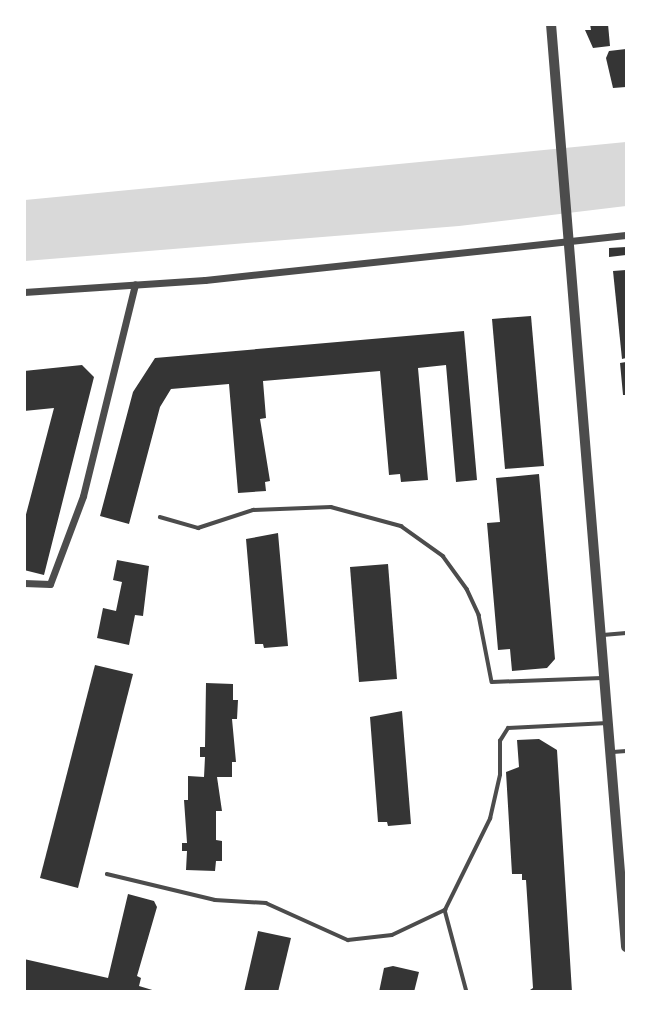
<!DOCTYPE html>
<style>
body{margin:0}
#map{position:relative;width:651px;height:1016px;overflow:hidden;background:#fff;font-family:"Alegreya Sans",sans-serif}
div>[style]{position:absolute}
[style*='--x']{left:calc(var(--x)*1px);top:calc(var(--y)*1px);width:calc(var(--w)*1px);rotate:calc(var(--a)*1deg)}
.water>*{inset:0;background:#d9d9d9}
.building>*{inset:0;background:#353535}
.service>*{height:3.5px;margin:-1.75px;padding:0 1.75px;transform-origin:1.75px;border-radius:1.75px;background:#4c4c4c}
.minor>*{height:7px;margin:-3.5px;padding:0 3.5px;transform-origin:3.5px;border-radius:3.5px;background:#4c4c4c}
.tertiary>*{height:10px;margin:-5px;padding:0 5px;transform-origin:5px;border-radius:5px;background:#4c4c4c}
span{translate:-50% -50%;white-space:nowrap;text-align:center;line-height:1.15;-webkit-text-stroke:5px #fff;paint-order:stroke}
.frame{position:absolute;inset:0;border:26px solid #fff;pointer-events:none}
</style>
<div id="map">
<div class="water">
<i style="clip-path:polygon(626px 142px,626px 206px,459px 226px,25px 261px,25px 200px)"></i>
</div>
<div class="building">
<i style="clip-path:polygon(590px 24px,608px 24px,610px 46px,593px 48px,585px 30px,591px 30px)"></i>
<i style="clip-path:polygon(626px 49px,626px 87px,613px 88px,606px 58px,609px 51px)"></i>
<i style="clip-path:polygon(626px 247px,626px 255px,609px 257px,609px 248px)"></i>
<i style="clip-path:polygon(626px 270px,626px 358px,622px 359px,613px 271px)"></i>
<i style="clip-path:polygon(531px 316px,544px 466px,505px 469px,492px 319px)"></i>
<i style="clip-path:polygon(464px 331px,477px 480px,456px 482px,446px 365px,418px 368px,428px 480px,401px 482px,400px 474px,389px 475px,380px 371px,263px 381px,266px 418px,260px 419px,270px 481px,265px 482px,266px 491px,238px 493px,229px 384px,171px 389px,160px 407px,129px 524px,100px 516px,133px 392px,155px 358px)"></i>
<i style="clip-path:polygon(626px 362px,626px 395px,623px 395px,620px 363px)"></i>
<i style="clip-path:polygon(82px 365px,94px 377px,44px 575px,24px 570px,24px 522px,54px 408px,24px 411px,24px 371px)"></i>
<i style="clip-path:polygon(539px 474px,555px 659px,547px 668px,512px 671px,510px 649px,498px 650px,487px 523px,500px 522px,496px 478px)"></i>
<i style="clip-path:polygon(278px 533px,288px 646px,264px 648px,263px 644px,255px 644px,246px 539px)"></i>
<i style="clip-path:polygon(117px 560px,149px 566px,143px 616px,135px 615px,129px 645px,97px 638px,103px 608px,116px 611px,122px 582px,113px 580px)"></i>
<i style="clip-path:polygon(388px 564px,397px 679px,359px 682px,350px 567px)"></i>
<i style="clip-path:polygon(95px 665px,133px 674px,78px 888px,40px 878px)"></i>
<i style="clip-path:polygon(206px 683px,233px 684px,233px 700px,238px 700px,237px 719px,232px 719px,236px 762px,232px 762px,232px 777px,217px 777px,222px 811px,216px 811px,216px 840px,222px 841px,222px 861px,216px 861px,215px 871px,186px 870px,187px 851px,182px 851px,182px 843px,187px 843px,184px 800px,188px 800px,188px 776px,204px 777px,205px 757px,200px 757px,200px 747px,205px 747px)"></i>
<i style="clip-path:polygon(402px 711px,411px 824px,388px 826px,387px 822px,378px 822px,370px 717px)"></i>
<i style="clip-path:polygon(539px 739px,557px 750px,572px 992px,527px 992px,533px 988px,526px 880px,522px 880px,522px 874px,512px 874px,506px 772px,519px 767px,517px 740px)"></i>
<i style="clip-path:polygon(128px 894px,154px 901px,157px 907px,137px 976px,141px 978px,139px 986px,159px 992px,24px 992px,24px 959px,108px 978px)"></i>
<i style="clip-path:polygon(258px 931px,291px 938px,278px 992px,244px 992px)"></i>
<i style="clip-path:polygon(393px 966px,419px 972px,414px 992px,379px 992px,384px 968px)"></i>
</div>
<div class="service">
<i style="--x:160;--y:517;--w:40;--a:16"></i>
<i style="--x:198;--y:528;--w:58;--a:-18.1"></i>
<i style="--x:253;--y:510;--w:78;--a:-2.2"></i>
<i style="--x:331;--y:507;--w:73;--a:15.2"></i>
<i style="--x:401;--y:526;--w:52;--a:35.5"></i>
<i style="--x:443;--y:556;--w:41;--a:54"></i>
<i style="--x:467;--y:589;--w:29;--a:65"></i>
<i style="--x:479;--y:615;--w:68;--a:79"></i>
<i style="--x:492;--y:682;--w:110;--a:-2.1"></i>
<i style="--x:603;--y:635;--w:23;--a:-5"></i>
<i style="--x:613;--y:752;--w:13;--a:-4"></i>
<i style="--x:107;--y:874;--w:111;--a:13.5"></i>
<i style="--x:215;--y:900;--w:51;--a:3.4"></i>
<i style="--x:266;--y:903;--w:90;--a:24.3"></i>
<i style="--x:348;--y:940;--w:44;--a:-6.5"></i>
<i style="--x:392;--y:935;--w:59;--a:-25.3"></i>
<i style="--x:445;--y:910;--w:102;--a:-63.7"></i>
<i style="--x:490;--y:819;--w:45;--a:-77.2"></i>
<i style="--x:500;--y:775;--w:34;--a:-90"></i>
<i style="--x:500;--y:741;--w:15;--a:-58"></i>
<i style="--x:508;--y:728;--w:100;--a:-2.9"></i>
<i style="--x:445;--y:910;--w:85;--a:75"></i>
</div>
<div class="minor">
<i style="--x:24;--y:292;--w:181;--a:-3.8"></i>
<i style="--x:205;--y:280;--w:423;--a:-6.1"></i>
<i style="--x:24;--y:583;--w:26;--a:2"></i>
<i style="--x:50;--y:584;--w:94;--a:-69.4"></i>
<i style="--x:83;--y:496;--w:218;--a:-76.2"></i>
</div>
<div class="tertiary">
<i style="--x:551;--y:24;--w:926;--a:85.35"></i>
</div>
<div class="frame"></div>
</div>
